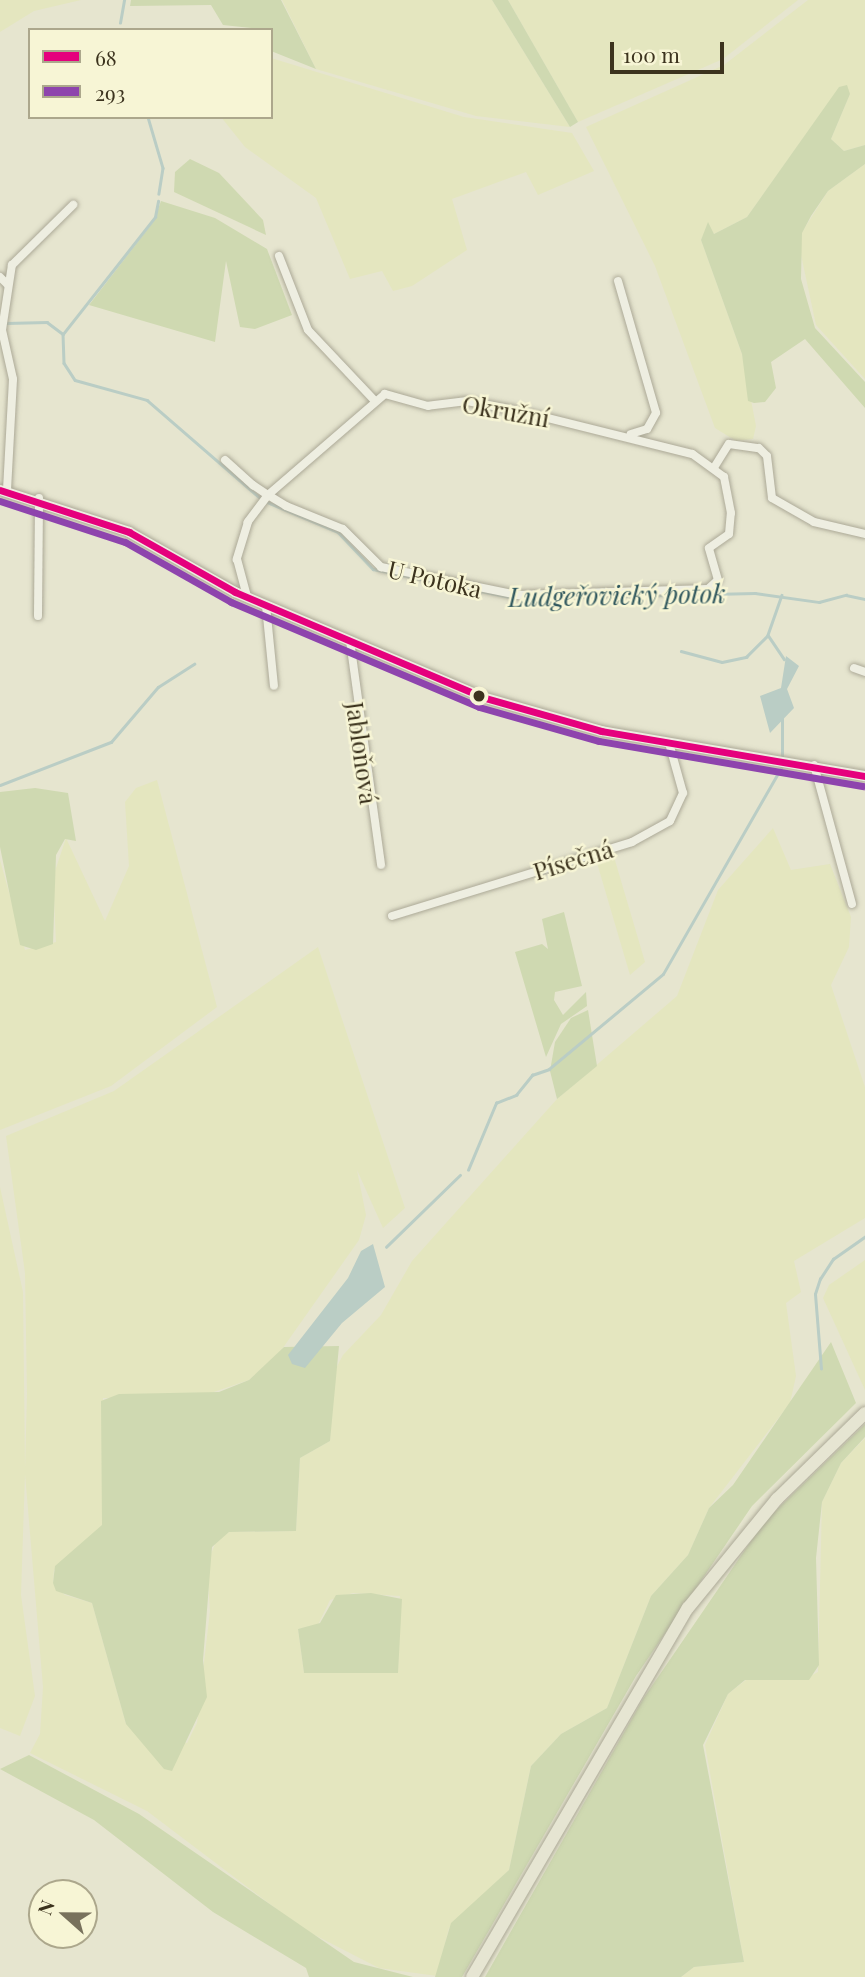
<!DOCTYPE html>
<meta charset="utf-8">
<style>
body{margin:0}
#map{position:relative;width:865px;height:1977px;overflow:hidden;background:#e6e5cf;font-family:"Playfair Display",serif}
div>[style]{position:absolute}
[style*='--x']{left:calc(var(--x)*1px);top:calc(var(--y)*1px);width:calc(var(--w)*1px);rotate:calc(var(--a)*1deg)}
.farmland>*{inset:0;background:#e4e6bf}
.green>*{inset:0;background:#cfd9b1}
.water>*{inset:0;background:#bacdc5}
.stream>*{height:2.5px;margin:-1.25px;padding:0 1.25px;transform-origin:1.25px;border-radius:1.25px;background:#bacdc5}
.roads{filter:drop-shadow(0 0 2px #aca997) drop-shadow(0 0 2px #aca997)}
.street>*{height:8px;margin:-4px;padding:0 4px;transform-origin:4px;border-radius:4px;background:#eeeee1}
.secondary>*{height:10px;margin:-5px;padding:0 5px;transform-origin:5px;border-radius:5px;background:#eeeee1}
.primary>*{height:12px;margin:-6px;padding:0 6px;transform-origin:6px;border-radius:6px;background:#e6e5d2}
.bus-1>*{height:7px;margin:-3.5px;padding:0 3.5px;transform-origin:3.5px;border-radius:3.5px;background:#e5007d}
.bus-2>*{height:7px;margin:-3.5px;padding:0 3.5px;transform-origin:3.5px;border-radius:3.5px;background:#8e44ad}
.dots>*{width:19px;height:19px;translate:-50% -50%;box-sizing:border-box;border:4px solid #f7f5d5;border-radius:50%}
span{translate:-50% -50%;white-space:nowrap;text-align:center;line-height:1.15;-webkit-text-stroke:5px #f7f5d5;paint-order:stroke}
.street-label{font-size:24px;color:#3c331e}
.water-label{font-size:26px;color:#2d555c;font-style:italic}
.legend{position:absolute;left:28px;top:28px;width:245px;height:91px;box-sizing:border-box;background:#f7f5d5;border:2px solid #aca78c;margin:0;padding:9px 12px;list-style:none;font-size:21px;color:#3c331e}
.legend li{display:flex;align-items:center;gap:14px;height:35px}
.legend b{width:35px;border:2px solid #aca78c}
.north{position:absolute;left:28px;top:1879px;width:70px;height:70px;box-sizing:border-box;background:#f7f5d5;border:2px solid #aca78c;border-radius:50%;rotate:291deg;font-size:19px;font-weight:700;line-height:28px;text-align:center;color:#3c331e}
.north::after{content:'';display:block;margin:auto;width:24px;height:32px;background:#78715c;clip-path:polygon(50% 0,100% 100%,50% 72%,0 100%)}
.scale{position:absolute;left:610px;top:42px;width:114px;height:32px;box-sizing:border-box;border:4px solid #3c331e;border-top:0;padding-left:9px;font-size:21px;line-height:24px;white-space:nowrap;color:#3c331e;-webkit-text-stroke:5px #f7f5d5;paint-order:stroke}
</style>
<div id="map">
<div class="farmland">
<i style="clip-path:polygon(0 0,81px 0,34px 11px,0 32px)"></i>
<i style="clip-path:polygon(282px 0,492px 0,570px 127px,476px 116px,316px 69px)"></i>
<i style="clip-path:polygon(508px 0,798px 0,723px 59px,578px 122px)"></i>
<i style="clip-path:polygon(808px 0,865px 0,865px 145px,844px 151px,831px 139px,850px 94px,839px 88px,747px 217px,714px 234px,708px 225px,701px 240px,742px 354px,756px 426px,753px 439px,736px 441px,715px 428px,655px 266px,586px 127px,724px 65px)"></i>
<i style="clip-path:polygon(271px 58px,464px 117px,572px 133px,594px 171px,538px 195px,526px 172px,452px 199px,467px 250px,412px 286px,393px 291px,382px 271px,350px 279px,316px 198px,245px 147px,221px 117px,271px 117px)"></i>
<i style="clip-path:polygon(865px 164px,865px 379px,816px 325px,800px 250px,802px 232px,828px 191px)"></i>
<i style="clip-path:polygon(157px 780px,217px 1007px,111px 1086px,0 1130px,0 860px,25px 950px,56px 942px,53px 877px,66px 838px,105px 921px,129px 866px,125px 802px,136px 788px)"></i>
<i style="clip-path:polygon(evenodd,773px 828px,791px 870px,830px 864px,851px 917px,849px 947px,831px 985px,865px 1087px,865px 1218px,794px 1261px,801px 1292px,786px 1303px,796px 1376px,790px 1403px,709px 1508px,688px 1555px,651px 1596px,607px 1708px,561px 1734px,531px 1766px,509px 1870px,449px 1928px,437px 1976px,379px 1968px,303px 1929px,147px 1811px,30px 1753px,40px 1734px,43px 1687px,25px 1474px,21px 1595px,35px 1696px,20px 1736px,0 1728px,0 1187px,23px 1292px,25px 1469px,27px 1394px,25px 1273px,6px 1136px,114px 1091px,318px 947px,405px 1208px,383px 1228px,357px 1170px,366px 1215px,359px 1240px,280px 1352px,249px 1380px,199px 1397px,103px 1398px,102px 1526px,54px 1570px,53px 1583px,65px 1595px,92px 1603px,126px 1724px,187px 1743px,197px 1723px,210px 1611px,207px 1564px,217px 1539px,229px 1532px,296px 1531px,300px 1458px,330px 1441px,334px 1372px,343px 1355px,381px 1315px,412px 1261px,557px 1099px,677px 996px,718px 890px,773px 828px,353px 1593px,400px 1596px,398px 1673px,304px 1673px,298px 1629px,318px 1625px,330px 1600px,353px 1593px)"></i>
<i style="clip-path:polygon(614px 857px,645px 962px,630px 975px,597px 863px)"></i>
<i style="clip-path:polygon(865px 1260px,865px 1390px,823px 1298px,829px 1285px)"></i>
<i style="clip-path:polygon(865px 1438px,865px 1977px,681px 1977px,694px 1967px,744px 1962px,705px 1745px,728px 1694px,746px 1680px,803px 1680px,818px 1672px,822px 1502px,841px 1463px)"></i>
</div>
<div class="green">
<i style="clip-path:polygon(131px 0,281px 0,316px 69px,271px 51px,271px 30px,223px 25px,211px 5px,130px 6px)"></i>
<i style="clip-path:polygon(492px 0,508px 0,578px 122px,570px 127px)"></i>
<i style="clip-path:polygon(839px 87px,847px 85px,850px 94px,831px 139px,844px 151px,865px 145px,865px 164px,828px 191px,811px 216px,802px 233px,801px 279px,815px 328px,865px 382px,865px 408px,805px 339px,771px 362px,776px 388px,765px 402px,754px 403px,748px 401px,742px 354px,701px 240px,708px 222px,714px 234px,747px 217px)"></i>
<i style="clip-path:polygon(190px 159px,219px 173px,263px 220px,266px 235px,174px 192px,175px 172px)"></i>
<i style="clip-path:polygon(161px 201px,215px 218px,267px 249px,292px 315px,255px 329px,240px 327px,226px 261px,215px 342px,89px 305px,154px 221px)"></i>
<i style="clip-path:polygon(35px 788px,68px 793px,76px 841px,65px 839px,56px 855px,53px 944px,36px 950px,20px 945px,0 847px,0 792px)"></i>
<i style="clip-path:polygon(564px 912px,582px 986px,555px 992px,554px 1000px,563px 1015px,586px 992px,587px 1006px,561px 1024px,546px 1057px,515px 952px,542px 944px,548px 949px,542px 919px)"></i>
<i style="clip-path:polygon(588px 1010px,597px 1066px,557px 1099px,550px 1071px,555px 1042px,571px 1018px)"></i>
<i style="clip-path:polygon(831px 1342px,856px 1403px,752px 1506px,636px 1676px,462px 1977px,435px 1977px,451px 1923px,509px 1870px,531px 1766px,561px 1734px,607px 1708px,651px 1596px,688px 1555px,709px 1508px,733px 1485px)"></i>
<i style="clip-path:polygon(339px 1346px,330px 1441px,300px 1458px,296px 1531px,229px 1532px,212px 1547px,203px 1660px,207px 1697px,172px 1771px,164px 1769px,126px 1724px,92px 1603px,56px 1591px,53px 1583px,55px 1566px,102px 1525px,101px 1401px,119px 1394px,219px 1392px,249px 1380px,284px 1347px)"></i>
<i style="clip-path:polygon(865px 1424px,865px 1437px,841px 1463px,822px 1502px,816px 1558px,819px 1665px,809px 1680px,745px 1680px,728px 1694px,703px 1745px,744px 1962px,694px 1967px,681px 1977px,485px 1977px,643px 1699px,764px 1522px)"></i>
<i style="clip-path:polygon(371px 1593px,402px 1599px,398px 1673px,304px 1673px,298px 1629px,320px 1623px,336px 1595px)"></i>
<i style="clip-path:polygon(29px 1755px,139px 1814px,354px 1962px,413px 1977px,309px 1977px,306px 1968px,213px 1912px,94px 1820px,0 1769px)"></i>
</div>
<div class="water">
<i style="clip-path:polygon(786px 656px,799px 666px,787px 689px,794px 708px,770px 733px,760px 696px,781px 688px)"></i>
<i style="clip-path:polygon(373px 1244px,385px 1287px,342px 1323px,305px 1368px,292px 1364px,288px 1355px,348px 1278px,361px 1251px)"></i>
</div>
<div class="stream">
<i style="--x:120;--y:23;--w:23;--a:-80"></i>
<i style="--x:148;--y:117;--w:53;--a:73.6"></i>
<i style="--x:163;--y:168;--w:26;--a:99"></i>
<i style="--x:6;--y:323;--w:41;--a:-1.4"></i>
<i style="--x:47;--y:322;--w:20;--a:37"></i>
<i style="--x:63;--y:334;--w:29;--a:88"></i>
<i style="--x:64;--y:363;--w:20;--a:57"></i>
<i style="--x:75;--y:380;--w:75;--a:15.5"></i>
<i style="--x:147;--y:400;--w:150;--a:40.9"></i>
<i style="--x:63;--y:334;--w:149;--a:-51.8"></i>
<i style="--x:155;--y:217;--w:16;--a:-79"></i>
<i style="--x:267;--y:502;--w:77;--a:22.9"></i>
<i style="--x:338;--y:532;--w:51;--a:46.6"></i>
<i style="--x:373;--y:569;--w:144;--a:11.6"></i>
<i style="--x:782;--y:595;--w:42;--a:109.3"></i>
<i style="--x:768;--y:635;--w:29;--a:56"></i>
<i style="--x:538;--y:598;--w:217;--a:-1.3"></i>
<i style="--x:755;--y:593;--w:65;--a:8"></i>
<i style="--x:819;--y:602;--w:28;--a:-15"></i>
<i style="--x:846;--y:595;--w:19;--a:12"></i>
<i style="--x:681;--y:651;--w:42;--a:15"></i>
<i style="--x:722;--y:662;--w:25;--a:-12"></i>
<i style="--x:746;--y:657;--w:30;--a:-45"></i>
<i style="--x:782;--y:756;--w:39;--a:-90"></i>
<i style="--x:0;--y:785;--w:119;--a:-21.2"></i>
<i style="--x:111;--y:742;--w:72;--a:-49.5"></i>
<i style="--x:158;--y:687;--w:43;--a:-32.6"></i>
<i style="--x:468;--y:1170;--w:73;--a:-67.3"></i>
<i style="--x:496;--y:1103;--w:22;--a:-22"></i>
<i style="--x:516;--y:1095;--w:26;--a:-51"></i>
<i style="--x:532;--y:1075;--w:18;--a:-19"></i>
<i style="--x:549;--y:1069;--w:148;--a:-39.8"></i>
<i style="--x:663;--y:974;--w:240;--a:-60.2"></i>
<i style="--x:386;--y:1247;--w:103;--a:-44.2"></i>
<i style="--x:821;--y:1369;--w:75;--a:-94.6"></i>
<i style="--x:815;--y:1294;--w:16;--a:-72"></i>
<i style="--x:820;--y:1279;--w:24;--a:-57"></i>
<i style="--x:833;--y:1259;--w:39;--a:-35"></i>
</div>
<div class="roads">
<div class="street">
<i style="--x:279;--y:256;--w:79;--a:68.6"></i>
<i style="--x:308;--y:330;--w:96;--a:46.7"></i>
<i style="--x:0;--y:277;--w:11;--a:45"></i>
<i style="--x:618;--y:281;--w:137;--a:73.9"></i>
<i style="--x:656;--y:413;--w:18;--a:119"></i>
<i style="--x:647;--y:429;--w:17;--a:163"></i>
<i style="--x:225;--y:460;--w:38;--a:42"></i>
<i style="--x:253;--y:485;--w:18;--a:34"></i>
<i style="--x:268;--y:495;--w:21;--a:31"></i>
<i style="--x:286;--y:506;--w:61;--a:22"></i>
<i style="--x:343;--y:529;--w:54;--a:45"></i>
<i style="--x:381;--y:567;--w:140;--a:11.6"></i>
<i style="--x:518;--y:595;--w:190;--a:-1.8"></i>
<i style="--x:708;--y:589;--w:13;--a:-42"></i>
<i style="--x:718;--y:580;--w:33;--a:-106"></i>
<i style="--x:709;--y:548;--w:24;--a:-35"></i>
<i style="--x:729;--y:534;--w:21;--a:-85"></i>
<i style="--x:731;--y:513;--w:37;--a:-101"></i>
<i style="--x:724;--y:477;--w:39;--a:-144"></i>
<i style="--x:692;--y:454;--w:173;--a:-166"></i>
<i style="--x:524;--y:412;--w:58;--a:-169.1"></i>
<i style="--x:467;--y:401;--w:39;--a:173"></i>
<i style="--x:428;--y:406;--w:45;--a:-164.4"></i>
<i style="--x:385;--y:394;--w:155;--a:139.2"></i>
<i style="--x:268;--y:495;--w:34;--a:127"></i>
<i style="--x:248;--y:522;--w:39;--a:107"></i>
<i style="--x:237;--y:559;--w:39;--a:75"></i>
<i style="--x:715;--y:466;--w:26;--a:-58"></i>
<i style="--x:729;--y:444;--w:30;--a:8"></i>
<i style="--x:759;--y:448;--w:11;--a:45"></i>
<i style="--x:767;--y:456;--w:42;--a:83.2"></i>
<i style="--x:772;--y:498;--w:48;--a:29.7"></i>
<i style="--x:814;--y:522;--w:52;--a:13.2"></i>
<i style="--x:7;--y:490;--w:111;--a:-86.9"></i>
<i style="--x:13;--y:379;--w:50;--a:-102.7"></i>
<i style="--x:2;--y:330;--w:66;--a:-81.3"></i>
<i style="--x:12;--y:265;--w:86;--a:-44.5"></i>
<i style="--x:266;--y:606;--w:80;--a:84.3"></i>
<i style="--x:38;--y:616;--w:118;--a:-89.5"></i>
<i style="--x:350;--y:641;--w:226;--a:82.1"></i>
<i style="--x:854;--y:668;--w:12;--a:20"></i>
<i style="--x:814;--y:765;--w:144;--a:74.7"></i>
<i style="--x:392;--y:916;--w:251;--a:-17.1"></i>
<i style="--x:632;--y:842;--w:43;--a:-28.9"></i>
<i style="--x:670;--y:821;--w:31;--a:-65"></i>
<i style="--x:683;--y:793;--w:52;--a:-105.6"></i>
</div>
<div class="secondary">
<i style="--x:0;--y:490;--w:136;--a:18"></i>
<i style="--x:129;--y:532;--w:122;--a:29.5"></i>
<i style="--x:235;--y:592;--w:268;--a:23"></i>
<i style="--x:482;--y:697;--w:124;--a:15.9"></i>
<i style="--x:601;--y:731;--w:268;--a:9.7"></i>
</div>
<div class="primary">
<i style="--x:472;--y:1977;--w:428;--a:-59.7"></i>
<i style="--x:688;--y:1608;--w:141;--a:-50.8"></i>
<i style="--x:777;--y:1499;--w:123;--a:-44.3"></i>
</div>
</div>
<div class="bus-1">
<i style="--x:0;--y:490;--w:136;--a:18"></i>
<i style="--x:129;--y:532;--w:122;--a:29.5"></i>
<i style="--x:235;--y:592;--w:268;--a:23"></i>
<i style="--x:482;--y:697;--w:124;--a:15.9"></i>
<i style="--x:601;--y:731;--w:268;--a:9.7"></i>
</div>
<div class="bus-2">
<i style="--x:0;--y:501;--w:132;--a:18.2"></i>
<i style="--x:125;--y:542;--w:122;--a:29.5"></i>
<i style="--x:231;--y:602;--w:269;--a:22.9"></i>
<i style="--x:479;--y:707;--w:125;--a:15.8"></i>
<i style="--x:599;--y:741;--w:268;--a:9.7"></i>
</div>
<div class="dots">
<i style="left:479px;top:696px;background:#3c331e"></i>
</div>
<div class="street-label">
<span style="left:506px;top:411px;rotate:10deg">Okružní</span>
<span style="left:435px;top:579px;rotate:13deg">U Potoka</span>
<span style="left:362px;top:753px;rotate:82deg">Jabloňová</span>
<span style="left:573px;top:860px;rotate:-17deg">Písečná</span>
</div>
<div class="water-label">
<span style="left:617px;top:595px;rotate:-1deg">Ludgeřovický potok</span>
</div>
<ul class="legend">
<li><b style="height:9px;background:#e5007d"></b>68</li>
<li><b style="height:9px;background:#8e44ad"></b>293</li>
</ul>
<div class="north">N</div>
<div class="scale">100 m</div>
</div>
